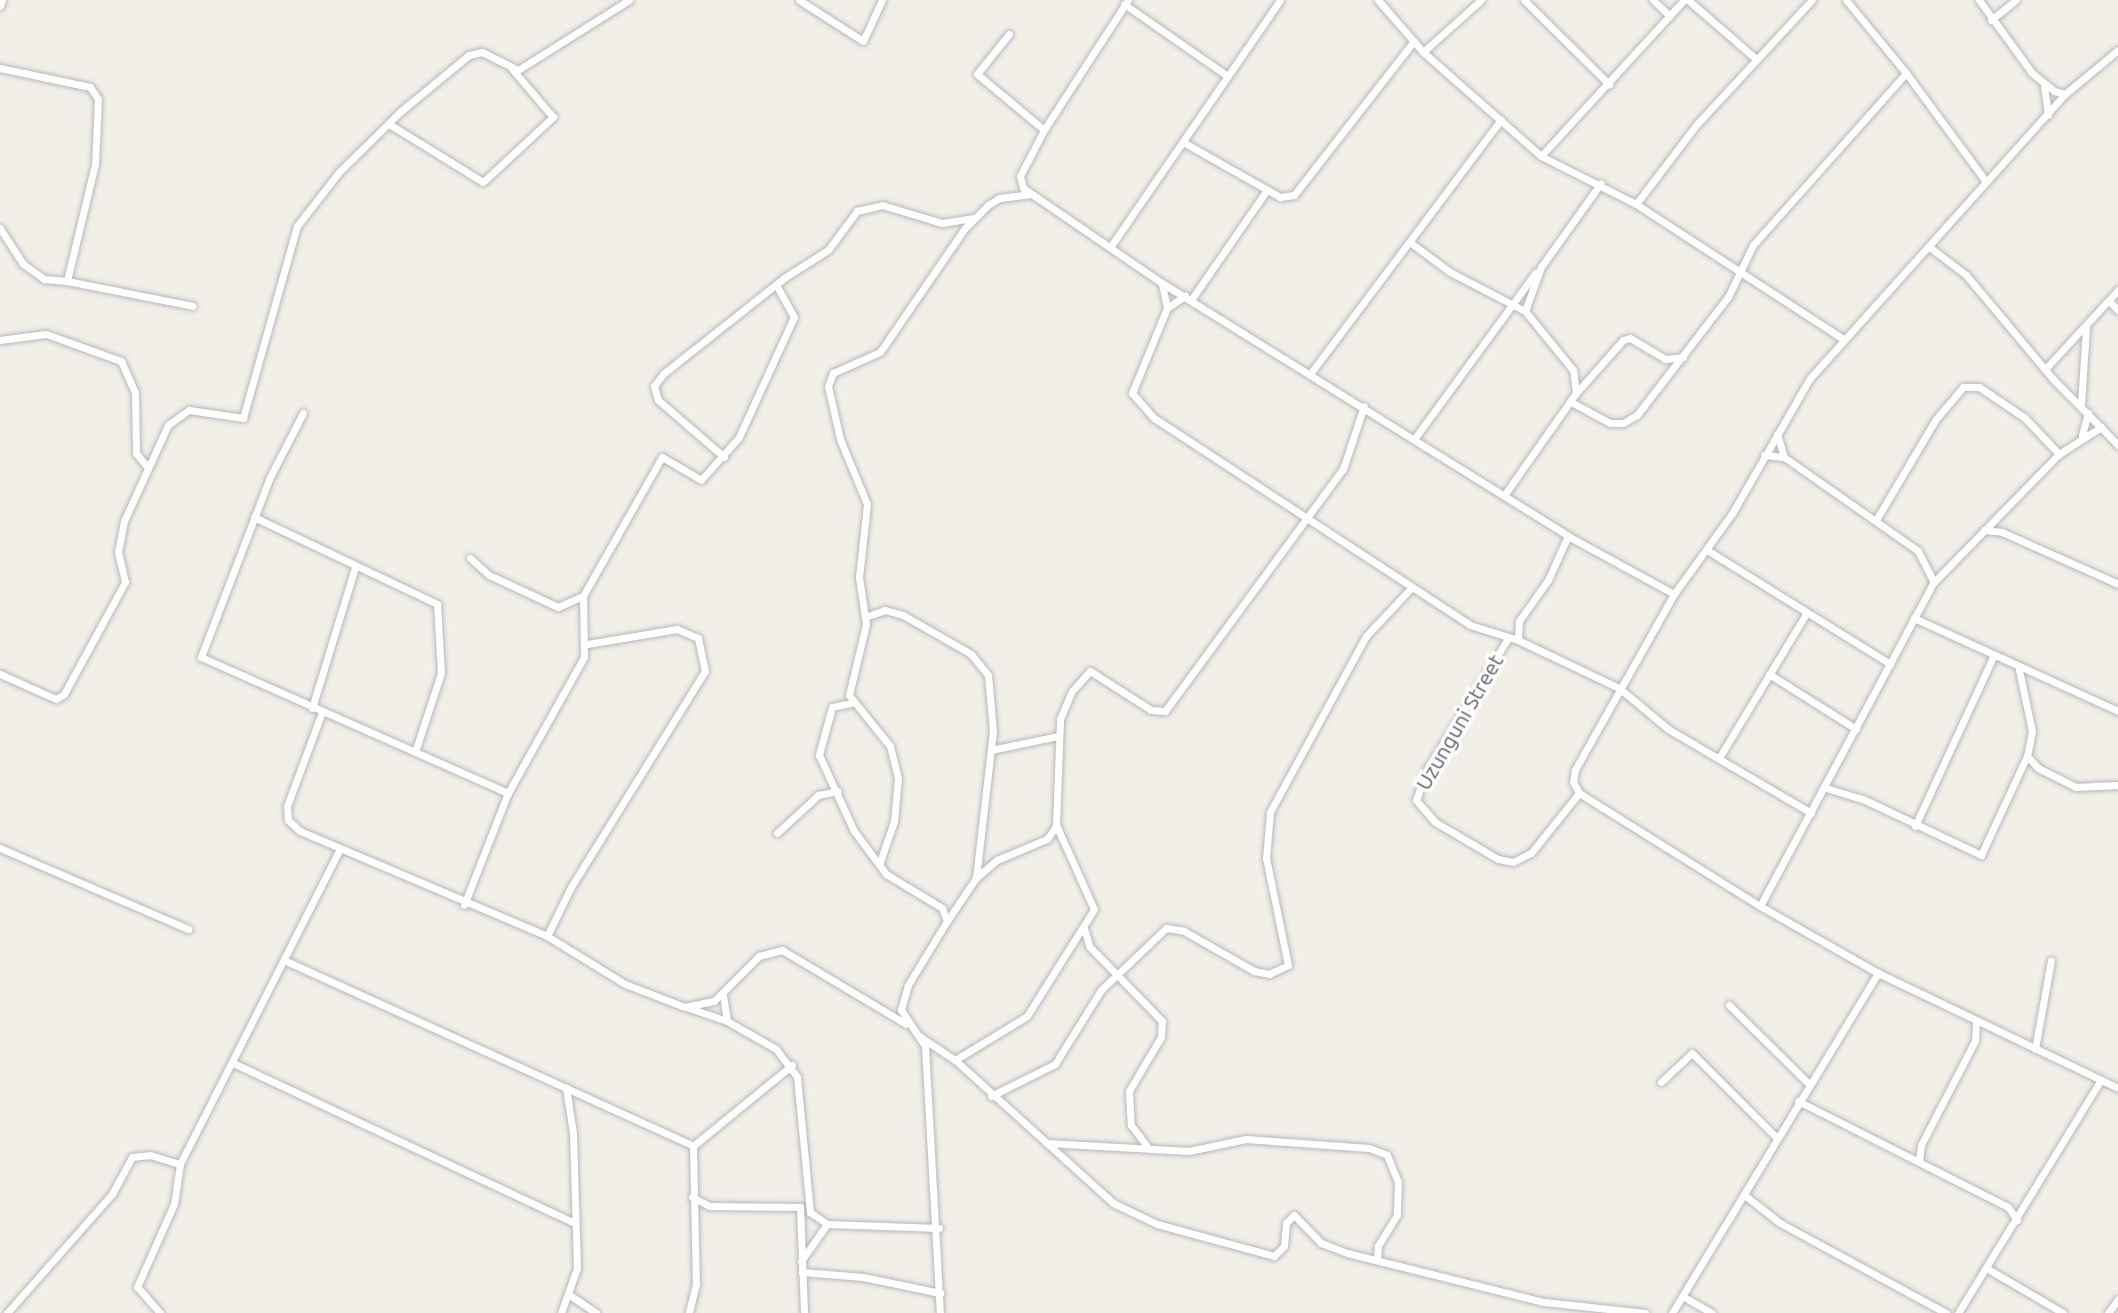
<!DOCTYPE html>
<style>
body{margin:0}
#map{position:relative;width:2118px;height:1313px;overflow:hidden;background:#f1efe8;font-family:Ubuntu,sans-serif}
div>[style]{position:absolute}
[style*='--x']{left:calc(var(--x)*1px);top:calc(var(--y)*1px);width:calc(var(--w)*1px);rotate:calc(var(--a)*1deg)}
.roads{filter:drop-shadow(0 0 2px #b5b8bc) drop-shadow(0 0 2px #b5b8bc)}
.street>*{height:7px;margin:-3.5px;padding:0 3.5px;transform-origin:3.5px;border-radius:3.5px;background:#fff}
span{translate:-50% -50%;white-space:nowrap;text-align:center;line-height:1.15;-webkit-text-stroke:7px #fff;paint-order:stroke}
.street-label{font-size:21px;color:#5f6368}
</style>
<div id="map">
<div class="roads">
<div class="street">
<i style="--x:799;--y:0;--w:76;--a:32.6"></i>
<i style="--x:863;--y:41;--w:45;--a:-65.1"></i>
<i style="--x:1128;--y:0;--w:155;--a:122.9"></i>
<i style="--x:1044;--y:130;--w:52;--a:117.6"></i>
<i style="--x:1020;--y:176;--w:12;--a:76"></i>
<i style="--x:1023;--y:188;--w:168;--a:34.4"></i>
<i style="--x:1162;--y:283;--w:478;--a:31.9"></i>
<i style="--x:1568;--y:536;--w:121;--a:28.7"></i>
<i style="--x:1378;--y:0;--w:69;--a:49.1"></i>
<i style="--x:1423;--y:52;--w:157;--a:41.4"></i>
<i style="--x:1541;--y:156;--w:106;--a:26.8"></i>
<i style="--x:1636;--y:204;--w:247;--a:33.1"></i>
<i style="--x:1524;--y:0;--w:120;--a:44.7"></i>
<i style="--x:1653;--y:0;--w:23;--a:43"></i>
<i style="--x:1688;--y:0;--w:91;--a:41"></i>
<i style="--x:1979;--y:0;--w:90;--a:54"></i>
<i style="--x:2032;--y:73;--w:28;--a:39"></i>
<i style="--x:2054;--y:91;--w:11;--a:15"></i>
<i style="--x:2065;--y:94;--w:69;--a:-39.7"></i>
<i style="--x:1124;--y:4;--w:124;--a:34.8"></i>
<i style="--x:0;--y:6;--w:6;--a:-72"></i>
<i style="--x:1991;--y:20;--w:32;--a:-39"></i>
<i style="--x:1009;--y:34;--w:51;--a:128.7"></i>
<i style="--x:977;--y:74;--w:87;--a:39.9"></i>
<i style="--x:1423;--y:52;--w:78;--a:-41.9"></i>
<i style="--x:0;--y:68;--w:92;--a:11.9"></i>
<i style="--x:90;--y:87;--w:14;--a:56"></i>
<i style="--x:98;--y:99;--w:65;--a:92.6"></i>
<i style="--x:95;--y:164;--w:120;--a:103.5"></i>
<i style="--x:67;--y:281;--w:23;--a:-175"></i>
<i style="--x:44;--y:279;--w:26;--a:-144"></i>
<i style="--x:23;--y:264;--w:43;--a:-122.6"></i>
<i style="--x:1906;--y:73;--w:133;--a:53.6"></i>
<i style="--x:2044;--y:86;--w:29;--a:82"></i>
<i style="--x:2065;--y:94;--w:382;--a:131.9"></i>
<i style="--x:1810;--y:378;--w:155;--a:119.9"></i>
<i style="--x:1733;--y:512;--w:101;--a:125.7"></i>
<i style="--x:1674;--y:594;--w:202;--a:119.4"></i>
<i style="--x:1575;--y:770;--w:12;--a:99"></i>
<i style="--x:1573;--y:782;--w:13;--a:61"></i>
<i style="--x:1579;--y:793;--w:213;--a:32"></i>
<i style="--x:1760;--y:906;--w:136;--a:29.6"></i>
<i style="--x:1878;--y:973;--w:266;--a:25.6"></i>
<i style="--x:389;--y:124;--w:110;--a:31.7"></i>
<i style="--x:483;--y:182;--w:96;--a:-42.9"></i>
<i style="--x:553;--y:117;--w:63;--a:-130.5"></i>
<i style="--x:1183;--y:142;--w:112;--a:29.6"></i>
<i style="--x:1280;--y:197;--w:14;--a:-8"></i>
<i style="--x:1294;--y:195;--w:195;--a:-52.1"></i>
<i style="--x:1541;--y:156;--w:212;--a:-47.5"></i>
<i style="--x:1636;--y:204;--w:101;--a:-52.7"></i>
<i style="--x:1697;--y:124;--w:169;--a:-47.2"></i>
<i style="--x:1411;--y:243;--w:49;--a:36.6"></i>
<i style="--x:1450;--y:272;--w:85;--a:27.5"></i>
<i style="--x:1111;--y:246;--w:298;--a:-55.5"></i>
<i style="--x:1928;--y:246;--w:48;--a:37.3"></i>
<i style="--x:1966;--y:275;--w:136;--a:50.1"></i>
<i style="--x:2053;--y:379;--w:93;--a:45.4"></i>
<i style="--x:67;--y:281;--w:128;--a:11.2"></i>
<i style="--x:1162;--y:284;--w:25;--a:78"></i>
<i style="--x:1167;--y:308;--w:92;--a:112.4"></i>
<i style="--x:1132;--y:393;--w:33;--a:49"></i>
<i style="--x:1154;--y:418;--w:378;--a:33.2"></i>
<i style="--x:1470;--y:625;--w:50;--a:17.4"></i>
<i style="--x:1518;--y:640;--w:112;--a:25.4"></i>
<i style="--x:1619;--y:688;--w:64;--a:39.9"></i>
<i style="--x:1668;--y:729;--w:166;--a:30.4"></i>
<i style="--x:1191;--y:300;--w:134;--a:-55.4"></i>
<i style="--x:2109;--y:301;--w:13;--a:45"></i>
<i style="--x:1167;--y:308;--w:22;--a:-34"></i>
<i style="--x:0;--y:340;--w:46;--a:-7.4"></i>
<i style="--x:46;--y:334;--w:80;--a:19.8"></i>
<i style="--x:121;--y:361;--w:35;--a:66"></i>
<i style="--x:135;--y:393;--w:60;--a:89"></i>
<i style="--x:136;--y:453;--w:19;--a:51"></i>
<i style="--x:2047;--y:367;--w:105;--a:-47.3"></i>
<i style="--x:1310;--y:374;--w:318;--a:-53.1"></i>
<i style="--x:1577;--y:392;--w:69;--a:-48.5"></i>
<i style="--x:1623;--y:340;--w:7;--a:-16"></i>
<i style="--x:1630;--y:338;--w:41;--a:31"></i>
<i style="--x:1665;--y:359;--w:18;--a:-6"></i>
<i style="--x:1571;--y:402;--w:44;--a:28.3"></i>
<i style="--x:1610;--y:423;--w:13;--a:0"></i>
<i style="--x:1623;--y:423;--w:16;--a:-30"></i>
<i style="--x:1637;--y:415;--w:149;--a:-52.4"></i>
<i style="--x:1728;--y:297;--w:58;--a:-64.3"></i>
<i style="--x:1753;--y:245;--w:230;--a:-48.3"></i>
<i style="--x:1906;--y:73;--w:94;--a:-129.4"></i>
<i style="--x:2081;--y:404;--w:76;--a:-86.2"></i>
<i style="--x:303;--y:413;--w:72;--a:117.3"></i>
<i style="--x:270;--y:477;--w:193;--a:111"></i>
<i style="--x:201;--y:657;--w:336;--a:23.9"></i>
<i style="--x:1777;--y:434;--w:24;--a:73"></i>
<i style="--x:2082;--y:435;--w:23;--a:-75"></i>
<i style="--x:1415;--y:438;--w:205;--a:-53.9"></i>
<i style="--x:1764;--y:455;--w:20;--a:6"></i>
<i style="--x:1784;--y:457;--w:164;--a:35"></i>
<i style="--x:1918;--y:551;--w:35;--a:63"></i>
<i style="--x:724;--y:457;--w:87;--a:-139.2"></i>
<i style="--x:658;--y:400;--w:15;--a:-106"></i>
<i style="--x:654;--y:386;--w:15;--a:-53"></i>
<i style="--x:663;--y:374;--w:154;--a:-38.4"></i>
<i style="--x:784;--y:278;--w:52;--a:-32.5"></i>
<i style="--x:828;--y:250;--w:49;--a:-53.4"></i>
<i style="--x:857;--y:211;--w:26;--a:-13"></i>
<i style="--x:882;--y:205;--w:63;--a:16.7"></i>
<i style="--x:942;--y:223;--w:31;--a:-9"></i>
<i style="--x:1505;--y:494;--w:123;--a:-54.9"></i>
<i style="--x:1576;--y:393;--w:23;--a:-97"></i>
<i style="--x:1573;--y:370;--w:76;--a:-129.1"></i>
<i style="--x:1525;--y:311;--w:47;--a:-70"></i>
<i style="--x:1541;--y:267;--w:103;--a:-54.5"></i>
<i style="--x:254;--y:517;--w:203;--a:25.4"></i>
<i style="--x:437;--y:604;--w:69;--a:86.7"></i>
<i style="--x:441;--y:673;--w:83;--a:108.2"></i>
<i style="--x:1876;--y:520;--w:117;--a:-59.3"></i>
<i style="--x:1936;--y:419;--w:42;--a:-49.8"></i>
<i style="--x:1963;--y:387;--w:16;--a:0"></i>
<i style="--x:1979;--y:387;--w:55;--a:34"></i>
<i style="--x:2025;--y:418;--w:50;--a:46.6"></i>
<i style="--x:1984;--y:530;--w:18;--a:6"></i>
<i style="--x:2002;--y:532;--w:127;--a:24.1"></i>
<i style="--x:1707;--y:550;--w:216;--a:31.9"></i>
<i style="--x:470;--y:558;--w:25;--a:42"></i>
<i style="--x:489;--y:575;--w:76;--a:24.9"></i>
<i style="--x:558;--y:607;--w:27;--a:-24"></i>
<i style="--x:583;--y:596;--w:160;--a:-60.4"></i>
<i style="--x:662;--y:457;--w:45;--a:30.5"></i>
<i style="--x:701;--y:480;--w:57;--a:-48.5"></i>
<i style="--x:739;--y:437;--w:132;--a:-65.4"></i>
<i style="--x:794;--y:317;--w:37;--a:-119"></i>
<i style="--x:865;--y:617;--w:21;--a:-19"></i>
<i style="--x:885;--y:610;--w:19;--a:16"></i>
<i style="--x:903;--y:615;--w:78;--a:29.8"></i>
<i style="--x:971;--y:654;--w:27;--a:51"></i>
<i style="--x:988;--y:675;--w:56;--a:84.9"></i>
<i style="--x:993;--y:731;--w:148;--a:96.6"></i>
<i style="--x:1914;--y:618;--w:224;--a:24.5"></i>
<i style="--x:1507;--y:640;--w:156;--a:121.7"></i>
<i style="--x:1425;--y:773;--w:28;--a:108"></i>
<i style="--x:1416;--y:800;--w:29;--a:49"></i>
<i style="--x:1435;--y:822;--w:73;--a:30.4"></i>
<i style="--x:1498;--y:859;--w:15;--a:11"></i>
<i style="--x:1513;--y:862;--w:20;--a:-27"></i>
<i style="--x:1531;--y:853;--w:77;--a:-51.3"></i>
<i style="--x:1518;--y:640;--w:19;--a:-87"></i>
<i style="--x:1519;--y:621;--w:50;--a:-54.7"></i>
<i style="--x:1548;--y:580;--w:48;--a:-65.6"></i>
<i style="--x:2019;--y:670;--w:62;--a:78"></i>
<i style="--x:2032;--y:731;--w:25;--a:101"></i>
<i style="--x:2027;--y:756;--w:16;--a:47"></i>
<i style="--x:2038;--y:768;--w:42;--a:26.6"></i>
<i style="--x:2076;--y:787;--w:42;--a:-2.7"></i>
<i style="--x:0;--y:674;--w:61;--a:24.1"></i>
<i style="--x:56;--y:699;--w:9;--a:-32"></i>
<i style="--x:64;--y:694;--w:128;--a:-61.4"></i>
<i style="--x:125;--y:582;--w:31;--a:-103"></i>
<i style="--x:118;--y:552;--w:32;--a:-79"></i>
<i style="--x:124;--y:521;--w:106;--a:-65.4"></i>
<i style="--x:168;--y:425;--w:26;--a:-36"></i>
<i style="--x:189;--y:410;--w:55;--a:8.4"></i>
<i style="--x:243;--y:418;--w:199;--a:-74.3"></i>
<i style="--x:297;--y:226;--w:68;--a:-52.1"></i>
<i style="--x:339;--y:172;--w:87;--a:-44.5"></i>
<i style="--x:401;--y:111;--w:88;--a:-39.5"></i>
<i style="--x:469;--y:55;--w:13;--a:-13"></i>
<i style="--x:482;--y:52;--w:40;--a:26.6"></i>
<i style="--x:518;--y:70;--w:131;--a:-32.2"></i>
<i style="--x:1769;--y:674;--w:103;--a:32.3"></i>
<i style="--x:851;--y:703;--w:19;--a:168"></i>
<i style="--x:832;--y:707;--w:50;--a:105.2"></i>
<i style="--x:819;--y:755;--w:84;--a:65.3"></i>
<i style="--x:854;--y:831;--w:54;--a:53.3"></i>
<i style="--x:886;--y:874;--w:66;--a:31.3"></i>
<i style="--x:942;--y:908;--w:14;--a:69"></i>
<i style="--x:947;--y:921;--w:75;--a:121.4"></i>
<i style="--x:908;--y:985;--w:26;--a:106"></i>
<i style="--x:901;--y:1010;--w:43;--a:56.3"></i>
<i style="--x:925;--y:1046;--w:267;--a:86.8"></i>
<i style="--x:312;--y:708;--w:147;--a:-73"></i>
<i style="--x:322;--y:712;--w:100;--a:110.4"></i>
<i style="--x:287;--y:806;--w:14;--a:86"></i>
<i style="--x:288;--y:820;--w:16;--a:43"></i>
<i style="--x:300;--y:831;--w:268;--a:23"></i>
<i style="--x:547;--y:936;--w:92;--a:31.6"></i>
<i style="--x:625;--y:984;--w:64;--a:21"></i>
<i style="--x:685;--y:1007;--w:30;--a:-12"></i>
<i style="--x:714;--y:1001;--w:64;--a:-45"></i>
<i style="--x:759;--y:956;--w:24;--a:-15"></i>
<i style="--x:782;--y:950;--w:144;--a:30.8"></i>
<i style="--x:991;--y:750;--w:68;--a:-11.8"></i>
<i style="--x:1719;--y:758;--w:170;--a:-58.9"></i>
<i style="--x:1826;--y:788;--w:39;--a:17"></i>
<i style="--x:1863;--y:799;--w:131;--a:25.4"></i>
<i style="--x:1981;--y:855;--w:109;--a:-65.1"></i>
<i style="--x:1915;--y:826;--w:186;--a:-65.2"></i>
<i style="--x:777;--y:833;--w:56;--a:-42.8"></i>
<i style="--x:818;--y:795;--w:20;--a:-11"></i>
<i style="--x:0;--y:848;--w:205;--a:23.3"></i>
<i style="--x:880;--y:862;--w:43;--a:-71.1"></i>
<i style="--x:894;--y:821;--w:43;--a:-84.7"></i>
<i style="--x:898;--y:778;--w:33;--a:-104"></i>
<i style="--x:890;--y:746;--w:65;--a:-128.8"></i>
<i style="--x:849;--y:695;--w:73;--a:-76.5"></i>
<i style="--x:866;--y:624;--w:48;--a:-98.5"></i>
<i style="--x:859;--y:577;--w:73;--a:-83.7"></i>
<i style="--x:867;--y:504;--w:70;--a:-112.6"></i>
<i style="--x:840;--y:439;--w:54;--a:-102.8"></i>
<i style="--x:828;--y:386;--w:14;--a:-69"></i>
<i style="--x:833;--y:373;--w:51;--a:-24.1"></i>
<i style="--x:880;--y:352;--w:150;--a:-55.6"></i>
<i style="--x:965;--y:228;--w:33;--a:-45"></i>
<i style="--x:988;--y:205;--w:13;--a:-32"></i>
<i style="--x:999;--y:198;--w:31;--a:-7"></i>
<i style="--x:464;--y:905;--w:120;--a:-68.6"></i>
<i style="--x:508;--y:793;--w:156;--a:-60.8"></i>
<i style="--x:584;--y:657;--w:61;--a:-90.9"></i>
<i style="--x:1760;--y:906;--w:368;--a:-61.8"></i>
<i style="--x:1934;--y:582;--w:179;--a:-45.7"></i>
<i style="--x:2059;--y:454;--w:50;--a:-32.7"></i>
<i style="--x:947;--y:921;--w:52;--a:-56"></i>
<i style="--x:976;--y:878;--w:28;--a:-41"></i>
<i style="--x:997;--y:860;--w:54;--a:-22.8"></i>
<i style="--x:1047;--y:839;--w:16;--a:-55"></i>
<i style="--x:1084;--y:928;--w:19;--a:74"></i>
<i style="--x:1089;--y:946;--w:105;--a:45.8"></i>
<i style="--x:1162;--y:1021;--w:16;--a:94"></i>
<i style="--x:1161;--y:1037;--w:63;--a:120.7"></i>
<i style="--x:1129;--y:1091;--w:34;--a:87"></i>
<i style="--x:1131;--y:1125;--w:26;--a:53"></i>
<i style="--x:547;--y:936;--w:55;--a:-63.9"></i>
<i style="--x:571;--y:887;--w:254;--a:-58.2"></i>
<i style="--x:705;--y:671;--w:34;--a:-102"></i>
<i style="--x:698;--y:638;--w:23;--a:-157"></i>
<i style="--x:677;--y:629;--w:91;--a:170.5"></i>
<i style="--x:286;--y:961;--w:447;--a:24.4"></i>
<i style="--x:693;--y:1146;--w:138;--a:88.8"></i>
<i style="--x:696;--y:1284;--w:30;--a:104"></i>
<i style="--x:723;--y:995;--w:26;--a:81"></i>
<i style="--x:727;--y:1021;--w:56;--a:29.7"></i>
<i style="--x:776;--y:1049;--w:35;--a:53"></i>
<i style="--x:797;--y:1077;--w:136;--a:84.5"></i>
<i style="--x:810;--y:1212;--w:21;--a:35"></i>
<i style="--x:827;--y:1224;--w:112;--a:2"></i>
<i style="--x:1729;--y:1005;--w:112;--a:44.6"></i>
<i style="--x:689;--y:1008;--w:40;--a:18.9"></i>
<i style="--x:919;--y:1036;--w:43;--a:33.7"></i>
<i style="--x:955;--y:1060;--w:213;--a:42.1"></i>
<i style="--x:1113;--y:1203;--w:49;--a:25.5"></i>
<i style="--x:1157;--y:1224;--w:121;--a:15.3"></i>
<i style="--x:1274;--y:1256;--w:14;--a:-45"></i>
<i style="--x:1284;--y:1246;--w:23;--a:-85"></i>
<i style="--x:1286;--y:1223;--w:11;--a:-45"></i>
<i style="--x:1294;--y:1215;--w:39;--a:46"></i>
<i style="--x:1321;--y:1243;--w:28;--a:21"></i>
<i style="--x:1347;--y:1253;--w:203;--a:14"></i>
<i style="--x:1544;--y:1302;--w:102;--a:6.2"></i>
<i style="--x:2035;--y:1049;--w:90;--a:-79.8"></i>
<i style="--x:955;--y:1060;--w:84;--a:-31.4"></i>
<i style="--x:1027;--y:1016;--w:126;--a:-57.9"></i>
<i style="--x:1094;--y:909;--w:92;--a:-114.3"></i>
<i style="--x:1056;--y:825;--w:106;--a:-87.8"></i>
<i style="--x:1060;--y:719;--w:30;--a:-67"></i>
<i style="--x:1072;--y:691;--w:27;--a:-48"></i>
<i style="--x:1090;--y:671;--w:72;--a:32.6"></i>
<i style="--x:1151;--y:710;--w:14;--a:4"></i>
<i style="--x:1165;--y:711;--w:300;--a:-53.7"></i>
<i style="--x:1343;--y:469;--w:66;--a:-71.6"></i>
<i style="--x:233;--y:1063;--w:377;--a:25.1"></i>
<i style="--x:1661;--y:1082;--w:42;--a:-43.1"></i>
<i style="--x:1692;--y:1053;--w:120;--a:45"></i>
<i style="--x:991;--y:1096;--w:72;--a:-26.6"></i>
<i style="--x:1055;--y:1064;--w:87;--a:-58.1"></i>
<i style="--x:1101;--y:990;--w:90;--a:-43.6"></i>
<i style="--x:1166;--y:928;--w:18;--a:9"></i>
<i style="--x:1184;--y:931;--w:81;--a:29.7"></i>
<i style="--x:1254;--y:971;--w:15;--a:11"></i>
<i style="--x:1269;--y:974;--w:21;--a:-25"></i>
<i style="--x:1288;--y:965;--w:109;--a:-101.6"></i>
<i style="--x:1266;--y:858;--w:46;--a:-85"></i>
<i style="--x:1270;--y:812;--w:200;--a:-61.4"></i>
<i style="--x:1366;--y:636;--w:67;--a:-46.8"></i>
<i style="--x:1798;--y:1101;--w:235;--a:26.8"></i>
<i style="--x:2008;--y:1207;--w:16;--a:55"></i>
<i style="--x:1047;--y:1143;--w:142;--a:3.2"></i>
<i style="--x:1189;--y:1151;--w:58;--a:-11.9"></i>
<i style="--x:1246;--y:1139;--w:123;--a:4.2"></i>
<i style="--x:1369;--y:1148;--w:19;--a:21"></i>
<i style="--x:1387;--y:1155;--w:29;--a:68"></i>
<i style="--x:1398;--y:1182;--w:33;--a:92"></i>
<i style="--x:1397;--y:1215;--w:36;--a:122"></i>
<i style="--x:1378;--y:1246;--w:14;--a:94"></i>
<i style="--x:693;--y:1146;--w:128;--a:-39.3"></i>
<i style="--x:1919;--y:1161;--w:16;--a:-83"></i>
<i style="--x:1921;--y:1145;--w:117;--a:-62.6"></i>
<i style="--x:1975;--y:1041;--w:21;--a:-87"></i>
<i style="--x:692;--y:1197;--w:20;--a:27"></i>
<i style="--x:710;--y:1206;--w:90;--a:0.6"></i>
<i style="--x:800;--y:1207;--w:106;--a:87.8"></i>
<i style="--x:1747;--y:1197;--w:42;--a:38.2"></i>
<i style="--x:1780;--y:1223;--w:189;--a:28.5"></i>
<i style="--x:801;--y:1261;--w:45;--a:-54.9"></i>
<i style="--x:1988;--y:1269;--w:87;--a:30.4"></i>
<i style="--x:802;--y:1272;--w:61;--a:4.7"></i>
<i style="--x:863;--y:1277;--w:79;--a:11.7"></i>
<i style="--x:571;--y:1296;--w:30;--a:34"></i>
<i style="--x:1684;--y:1297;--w:32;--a:30"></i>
<i style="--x:7;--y:1313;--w:159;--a:-48.6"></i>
<i style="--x:112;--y:1194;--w:42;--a:-61.6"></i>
<i style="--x:132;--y:1157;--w:18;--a:-6"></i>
<i style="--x:150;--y:1155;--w:31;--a:17"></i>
<i style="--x:180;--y:1164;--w:352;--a:-63.1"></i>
<i style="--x:160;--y:1313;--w:35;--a:-131"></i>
<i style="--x:137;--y:1287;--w:91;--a:-66"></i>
<i style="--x:174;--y:1204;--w:40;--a:-81.5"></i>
<i style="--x:561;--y:1313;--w:48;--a:-70.4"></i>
<i style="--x:577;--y:1268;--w:135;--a:-91.7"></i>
<i style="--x:573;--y:1133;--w:46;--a:-98.8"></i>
<i style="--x:1672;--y:1313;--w:398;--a:-58.8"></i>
<i style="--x:1958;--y:1313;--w:273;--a:-58.5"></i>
<i style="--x:2108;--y:1313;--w:17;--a:-54"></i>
</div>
</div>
<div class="street-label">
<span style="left:1459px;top:722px;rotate:-60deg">Uzunguni Street</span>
</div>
</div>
